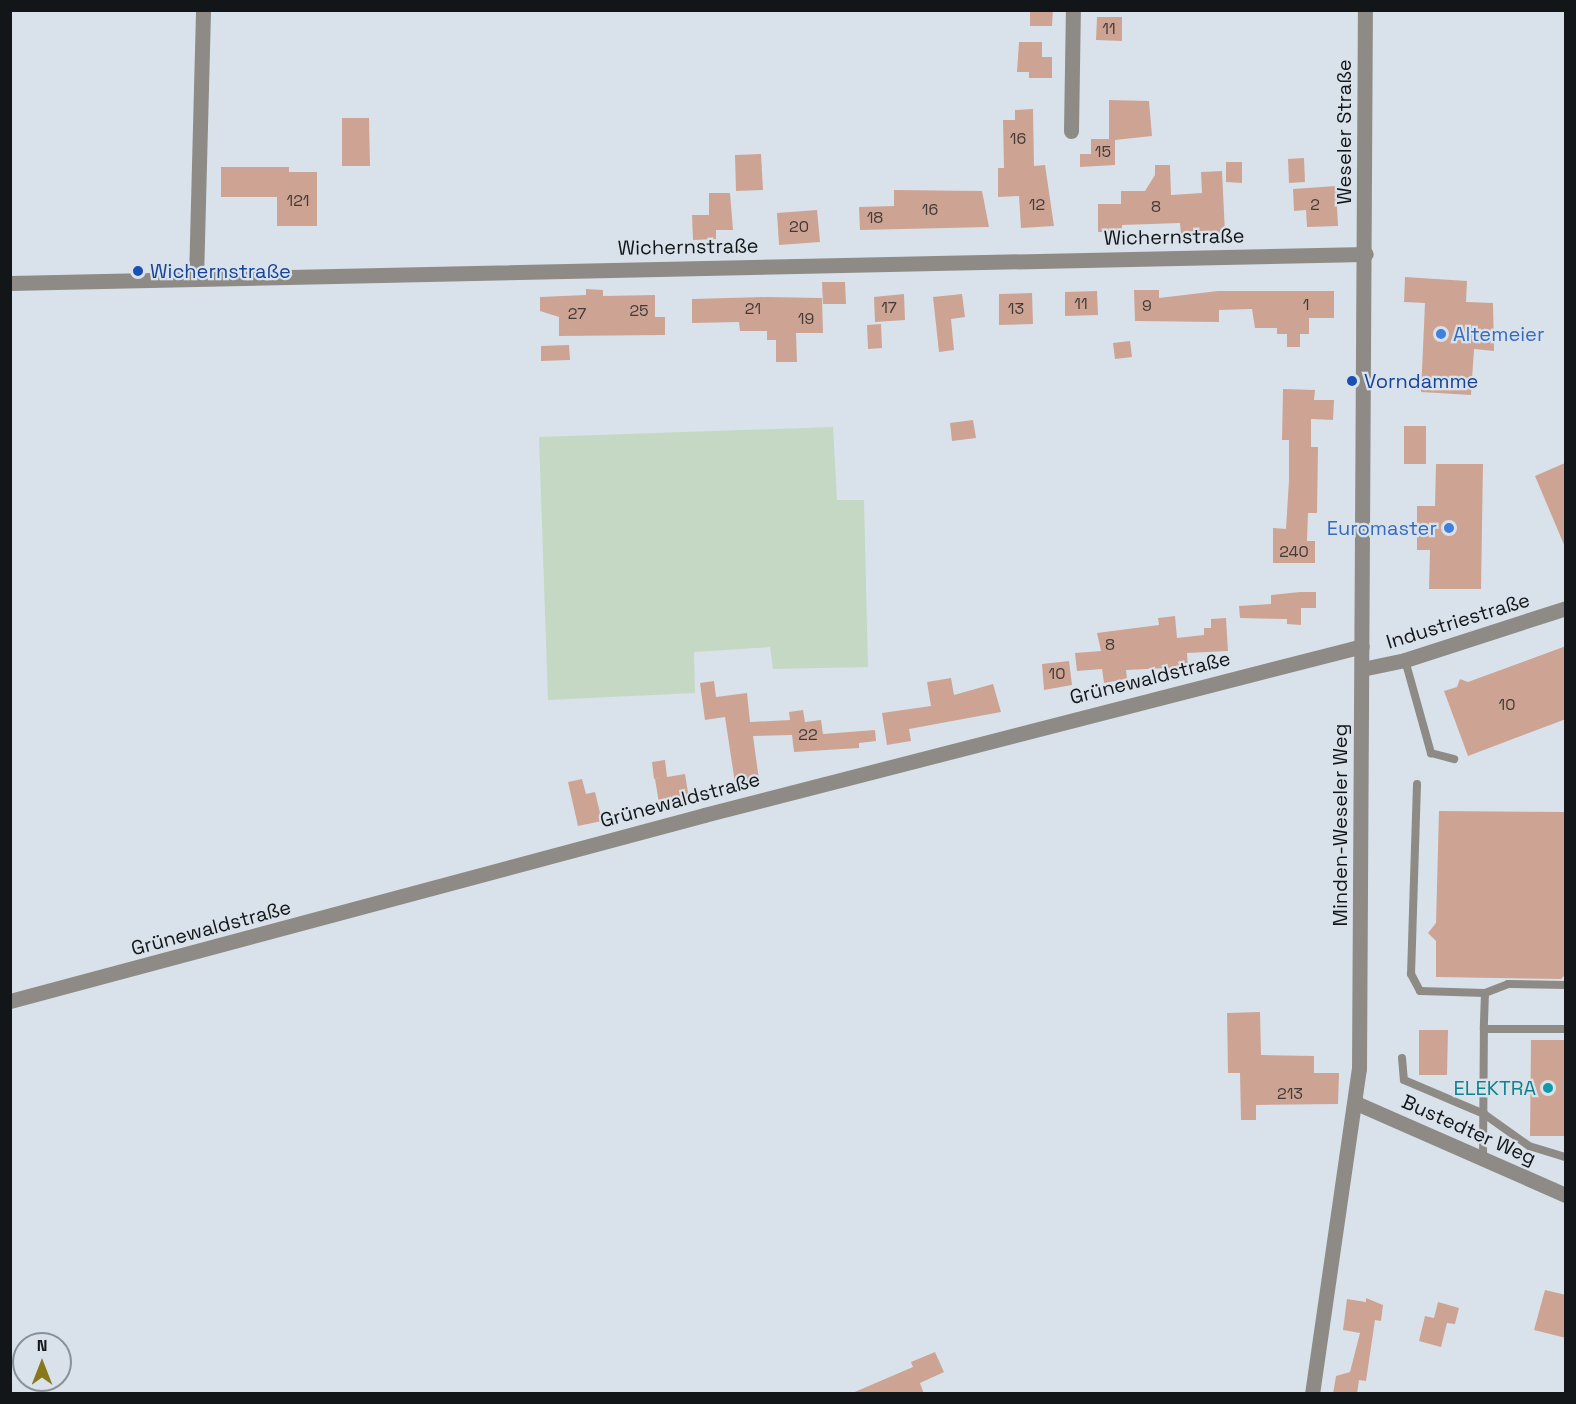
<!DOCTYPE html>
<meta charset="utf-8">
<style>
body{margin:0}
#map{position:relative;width:1576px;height:1404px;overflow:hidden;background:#d9e2ea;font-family:"Space Grotesk",sans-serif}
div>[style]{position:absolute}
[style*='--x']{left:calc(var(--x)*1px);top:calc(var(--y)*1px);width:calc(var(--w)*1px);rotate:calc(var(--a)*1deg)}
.green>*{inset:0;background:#c4d8c4}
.building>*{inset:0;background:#cda494}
.service>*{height:8px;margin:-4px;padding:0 4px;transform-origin:4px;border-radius:4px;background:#8e8b87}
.minor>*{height:15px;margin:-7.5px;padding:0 7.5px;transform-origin:7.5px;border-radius:7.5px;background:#8e8b87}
.tertiary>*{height:15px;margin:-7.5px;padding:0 7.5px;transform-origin:7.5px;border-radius:7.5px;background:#8e8b87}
.dots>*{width:16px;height:16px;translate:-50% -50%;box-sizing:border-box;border:3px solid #d9e2ea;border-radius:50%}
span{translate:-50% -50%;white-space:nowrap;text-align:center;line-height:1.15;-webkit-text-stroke:4.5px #d9e2ea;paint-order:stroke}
.number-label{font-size:16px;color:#423a37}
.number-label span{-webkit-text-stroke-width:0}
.street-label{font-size:20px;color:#131618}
.transit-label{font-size:20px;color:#164399}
.left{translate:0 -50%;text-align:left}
.shop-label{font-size:20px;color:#366cbe}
.right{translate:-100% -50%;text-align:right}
.culture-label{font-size:20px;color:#0d838f}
.frame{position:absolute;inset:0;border:12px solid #131618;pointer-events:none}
.north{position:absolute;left:12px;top:1332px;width:60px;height:60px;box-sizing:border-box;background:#d9e2ea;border:2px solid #8a9096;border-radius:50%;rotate:0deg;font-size:16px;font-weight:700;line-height:24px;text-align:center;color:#131618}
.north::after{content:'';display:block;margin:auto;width:21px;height:27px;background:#89771b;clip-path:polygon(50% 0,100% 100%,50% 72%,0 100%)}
</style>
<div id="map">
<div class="green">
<i style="clip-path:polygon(833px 427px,837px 500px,864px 500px,868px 667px,773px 669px,770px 647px,694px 652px,695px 693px,548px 700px,539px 437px)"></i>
</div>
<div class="building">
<i style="clip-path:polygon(1030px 10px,1053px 10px,1052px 26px,1030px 26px)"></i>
<i style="clip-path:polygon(1097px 17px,1122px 17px,1122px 41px,1096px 40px)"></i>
<i style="clip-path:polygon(1019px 42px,1042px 42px,1042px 57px,1052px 57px,1052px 78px,1029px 78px,1029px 72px,1017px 72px)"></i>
<i style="clip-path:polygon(1109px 100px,1149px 101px,1152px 136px,1115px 140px,1115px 165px,1080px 167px,1080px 154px,1091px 154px,1091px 139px,1109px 139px)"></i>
<i style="clip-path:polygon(1033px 109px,1034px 166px,1045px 165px,1054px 226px,1021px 228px,1019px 196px,998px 197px,998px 168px,1004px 168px,1003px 120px,1015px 120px,1015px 110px)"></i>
<i style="clip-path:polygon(342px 118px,369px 118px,370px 166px,342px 166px)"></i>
<i style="clip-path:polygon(761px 154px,763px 190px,736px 191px,735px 155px)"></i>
<i style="clip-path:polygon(1304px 158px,1305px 182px,1289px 183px,1288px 159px)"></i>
<i style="clip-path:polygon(1226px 162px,1242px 162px,1242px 183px,1226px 182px)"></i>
<i style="clip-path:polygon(1155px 165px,1170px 165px,1171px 195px,1202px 193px,1201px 172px,1222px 171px,1225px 233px,1181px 235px,1180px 223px,1122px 225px,1122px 232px,1098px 232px,1098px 204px,1121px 204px,1121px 191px,1145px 191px,1155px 175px)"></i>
<i style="clip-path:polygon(221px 167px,289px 167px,289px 172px,317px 172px,317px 226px,277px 226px,277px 197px,221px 197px)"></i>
<i style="clip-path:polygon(1336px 186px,1338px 226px,1307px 227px,1306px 210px,1294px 211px,1293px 189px)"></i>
<i style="clip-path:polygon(894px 190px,982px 191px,989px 227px,860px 230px,859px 207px,894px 206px)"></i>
<i style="clip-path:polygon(709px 193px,730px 193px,733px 230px,716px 230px,716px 239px,693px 240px,692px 215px,709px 215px)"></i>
<i style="clip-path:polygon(817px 210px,820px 242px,779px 245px,777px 213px)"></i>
<i style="clip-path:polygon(1405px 277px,1467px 281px,1466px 302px,1493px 303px,1494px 351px,1474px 349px,1471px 395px,1421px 392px,1425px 303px,1404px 302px)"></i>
<i style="clip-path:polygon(822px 282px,845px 282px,846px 304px,823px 304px)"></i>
<i style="clip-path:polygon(586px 289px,603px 290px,603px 296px,655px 295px,655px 317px,665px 317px,665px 335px,559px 336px,559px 317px,540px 311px,540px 297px,586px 295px)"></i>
<i style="clip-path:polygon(1134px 290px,1159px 290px,1159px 298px,1218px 291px,1334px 291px,1334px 318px,1309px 318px,1309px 334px,1300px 334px,1300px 347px,1287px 347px,1287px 334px,1277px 334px,1277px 328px,1255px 328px,1252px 309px,1219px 310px,1219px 322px,1135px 321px)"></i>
<i style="clip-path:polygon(1097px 291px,1098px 315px,1065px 316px,1065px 292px)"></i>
<i style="clip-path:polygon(1032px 293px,1033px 324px,999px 325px,999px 294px)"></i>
<i style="clip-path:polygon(904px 294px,905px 320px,875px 322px,874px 297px)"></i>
<i style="clip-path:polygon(962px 294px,965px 317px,951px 319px,954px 350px,939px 352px,933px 297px)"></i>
<i style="clip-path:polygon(767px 297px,822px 298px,823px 333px,796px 333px,797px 362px,776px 362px,776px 340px,767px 340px,767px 331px,740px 331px,739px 322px,692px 323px,692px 299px)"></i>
<i style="clip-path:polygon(881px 324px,882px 348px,868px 349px,867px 325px)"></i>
<i style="clip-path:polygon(1130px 341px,1132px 357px,1115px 359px,1113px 343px)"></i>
<i style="clip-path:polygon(569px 345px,570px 360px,541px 361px,541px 346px)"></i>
<i style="clip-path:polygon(1283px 389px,1315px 390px,1314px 400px,1334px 400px,1333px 420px,1311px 419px,1311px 447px,1318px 447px,1317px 513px,1308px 513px,1307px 541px,1315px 541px,1315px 563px,1273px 563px,1273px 528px,1286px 529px,1289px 480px,1289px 440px,1282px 440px)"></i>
<i style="clip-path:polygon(973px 420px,976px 438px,952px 441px,950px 423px)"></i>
<i style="clip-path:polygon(1404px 426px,1426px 426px,1426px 464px,1404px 464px)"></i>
<i style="clip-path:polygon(1565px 463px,1565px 547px,1535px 476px)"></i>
<i style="clip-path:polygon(1436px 464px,1483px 464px,1481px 589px,1429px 589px,1430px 550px,1417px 550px,1417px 506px,1435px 506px)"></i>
<i style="clip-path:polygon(1300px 592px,1316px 592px,1316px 608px,1301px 608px,1301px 625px,1287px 624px,1287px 619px,1240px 618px,1239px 606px,1271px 604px,1271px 595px)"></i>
<i style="clip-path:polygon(1175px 616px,1177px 638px,1204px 635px,1204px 628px,1211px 628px,1211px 619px,1226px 618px,1228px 651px,1187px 653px,1188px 667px,1126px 670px,1127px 679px,1104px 683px,1102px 669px,1077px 671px,1075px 653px,1101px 651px,1097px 633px,1159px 625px,1158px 618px)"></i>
<i style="clip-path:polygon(1566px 646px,1566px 719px,1468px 756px,1444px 691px,1457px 687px,1460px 679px,1468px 682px)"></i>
<i style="clip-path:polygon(1069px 661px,1072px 685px,1044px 690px,1042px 664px)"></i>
<i style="clip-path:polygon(951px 678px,954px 695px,993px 684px,1001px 712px,909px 729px,911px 741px,887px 745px,882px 713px,931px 706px,927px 682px)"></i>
<i style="clip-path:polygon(714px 681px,716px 697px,747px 693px,750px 722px,790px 720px,789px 712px,803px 710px,805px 722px,821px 720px,823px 734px,875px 730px,876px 741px,859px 743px,859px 748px,794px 752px,792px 735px,753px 736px,759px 780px,735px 783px,725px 717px,705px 720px,700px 683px)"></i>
<i style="clip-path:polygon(665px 760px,667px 777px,685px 774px,689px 799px,659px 803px,655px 779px,662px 777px,654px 779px,652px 762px)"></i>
<i style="clip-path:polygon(582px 779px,586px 794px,595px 792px,602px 821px,578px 826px,568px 782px)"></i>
<i style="clip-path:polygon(1439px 811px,1566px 812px,1566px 974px,1561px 979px,1436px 977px,1436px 941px,1428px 933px,1436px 923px)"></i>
<i style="clip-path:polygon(1260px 1012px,1261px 1055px,1314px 1056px,1314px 1073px,1339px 1073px,1338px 1104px,1256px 1105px,1256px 1120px,1241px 1120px,1240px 1073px,1228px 1073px,1227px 1013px)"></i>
<i style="clip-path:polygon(1419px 1030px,1448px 1030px,1447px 1075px,1419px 1075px)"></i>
<i style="clip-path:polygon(1531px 1040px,1566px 1040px,1566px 1136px,1530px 1136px)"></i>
<i style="clip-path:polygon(1545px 1290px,1566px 1295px,1566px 1338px,1534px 1330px)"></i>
<i style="clip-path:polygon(1366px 1298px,1383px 1305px,1381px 1321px,1375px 1320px,1366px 1381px,1359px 1380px,1357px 1394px,1333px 1394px,1336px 1376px,1350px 1372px,1360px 1333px,1343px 1330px,1347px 1299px,1366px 1302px)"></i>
<i style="clip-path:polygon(1438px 1302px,1459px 1308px,1455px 1324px,1447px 1323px,1441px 1347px,1419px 1341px,1425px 1316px,1434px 1318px)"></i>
<i style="clip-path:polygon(935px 1352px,944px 1372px,920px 1383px,924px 1394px,850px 1394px,913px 1367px,911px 1362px)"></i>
</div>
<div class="service">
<i style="--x:1405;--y:660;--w:97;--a:74.4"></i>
<i style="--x:1431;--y:753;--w:24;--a:15"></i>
<i style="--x:1417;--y:784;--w:190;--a:91.8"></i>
<i style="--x:1411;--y:974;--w:19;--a:62"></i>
<i style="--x:1420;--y:991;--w:65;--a:1.8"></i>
<i style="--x:1485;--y:993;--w:36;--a:92"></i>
<i style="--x:1485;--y:993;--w:25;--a:-21"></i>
<i style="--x:1508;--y:984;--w:58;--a:1"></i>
<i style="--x:1402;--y:1058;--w:22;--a:85"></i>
<i style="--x:1404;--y:1080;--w:87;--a:23"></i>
<i style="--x:1484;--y:1114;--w:55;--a:35.4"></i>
<i style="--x:1529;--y:1146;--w:39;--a:17"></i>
<i style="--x:1483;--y:1159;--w:130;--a:-89.6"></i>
<i style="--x:1484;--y:1029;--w:82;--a:0"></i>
</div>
<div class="minor">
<i style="--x:1071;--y:131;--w:121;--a:-89.1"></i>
<i style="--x:196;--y:279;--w:269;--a:-88.5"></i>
<i style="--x:10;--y:283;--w:1356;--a:-1.23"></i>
<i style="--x:10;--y:1001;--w:718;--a:-15"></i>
<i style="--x:704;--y:815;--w:679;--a:-14.4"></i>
<i style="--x:1356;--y:1103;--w:229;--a:23.7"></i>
</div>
<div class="tertiary">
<i style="--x:1362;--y:669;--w:44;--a:-11.8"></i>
<i style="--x:1405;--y:660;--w:169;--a:-17.9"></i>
<i style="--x:1312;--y:1394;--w:328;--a:-81.8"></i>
<i style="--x:1359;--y:1069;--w:1059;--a:-89.68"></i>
</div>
<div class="dots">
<i style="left:138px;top:271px;background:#1a4fb4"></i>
<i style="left:1441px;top:334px;background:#3f7fe0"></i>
<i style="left:1352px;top:381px;background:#1a4fb4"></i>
<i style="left:1449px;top:528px;background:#3f7fe0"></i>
<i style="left:1548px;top:1088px;background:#0f9aa8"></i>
</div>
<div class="number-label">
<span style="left:1109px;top:29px">11</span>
<span style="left:1018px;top:139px">16</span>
<span style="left:1103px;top:152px">15</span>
<span style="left:298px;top:201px">121</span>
<span style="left:1037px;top:205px">12</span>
<span style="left:1315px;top:205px">2</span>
<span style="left:1156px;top:207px">8</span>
<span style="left:930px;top:210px">16</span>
<span style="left:875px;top:218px">18</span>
<span style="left:799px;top:227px">20</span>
<span style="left:1081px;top:304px">11</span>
<span style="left:1306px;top:305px">1</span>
<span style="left:1147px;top:306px">9</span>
<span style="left:889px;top:308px">17</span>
<span style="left:753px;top:309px">21</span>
<span style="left:1016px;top:309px">13</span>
<span style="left:639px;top:311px">25</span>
<span style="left:577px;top:314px">27</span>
<span style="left:806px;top:319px">19</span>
<span style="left:1294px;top:552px">240</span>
<span style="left:1110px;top:645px">8</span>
<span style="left:1057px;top:674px">10</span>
<span style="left:1507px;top:705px">10</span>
<span style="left:808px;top:735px">22</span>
<span style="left:1290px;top:1094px">213</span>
</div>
<div class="street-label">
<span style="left:1344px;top:132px;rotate:-90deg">Weseler Straße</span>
<span style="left:1174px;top:237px;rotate:-1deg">Wichernstraße</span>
<span style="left:688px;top:247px;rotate:-1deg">Wichernstraße</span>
<span style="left:1458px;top:621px;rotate:-17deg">Industriestraße</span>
<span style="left:1150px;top:678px;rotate:-14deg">Grünewaldstraße</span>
<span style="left:680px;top:800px;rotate:-15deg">Grünewaldstraße</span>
<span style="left:1340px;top:825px;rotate:-90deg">Minden-Weseler Weg</span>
<span style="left:211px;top:928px;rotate:-15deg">Grünewaldstraße</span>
<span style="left:1469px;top:1130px;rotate:24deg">Bustedter Weg</span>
</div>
<div class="transit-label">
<span class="left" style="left:150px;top:271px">Wichernstraße</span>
<span class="left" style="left:1364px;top:381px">Vorndamme</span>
</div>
<div class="shop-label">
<span class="left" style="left:1453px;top:334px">Altemeier</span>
<span class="right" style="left:1437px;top:528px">Euromaster</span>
</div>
<div class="culture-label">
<span class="right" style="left:1536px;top:1088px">ELEKTRA</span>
</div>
<div class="frame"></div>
<div class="north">N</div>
</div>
